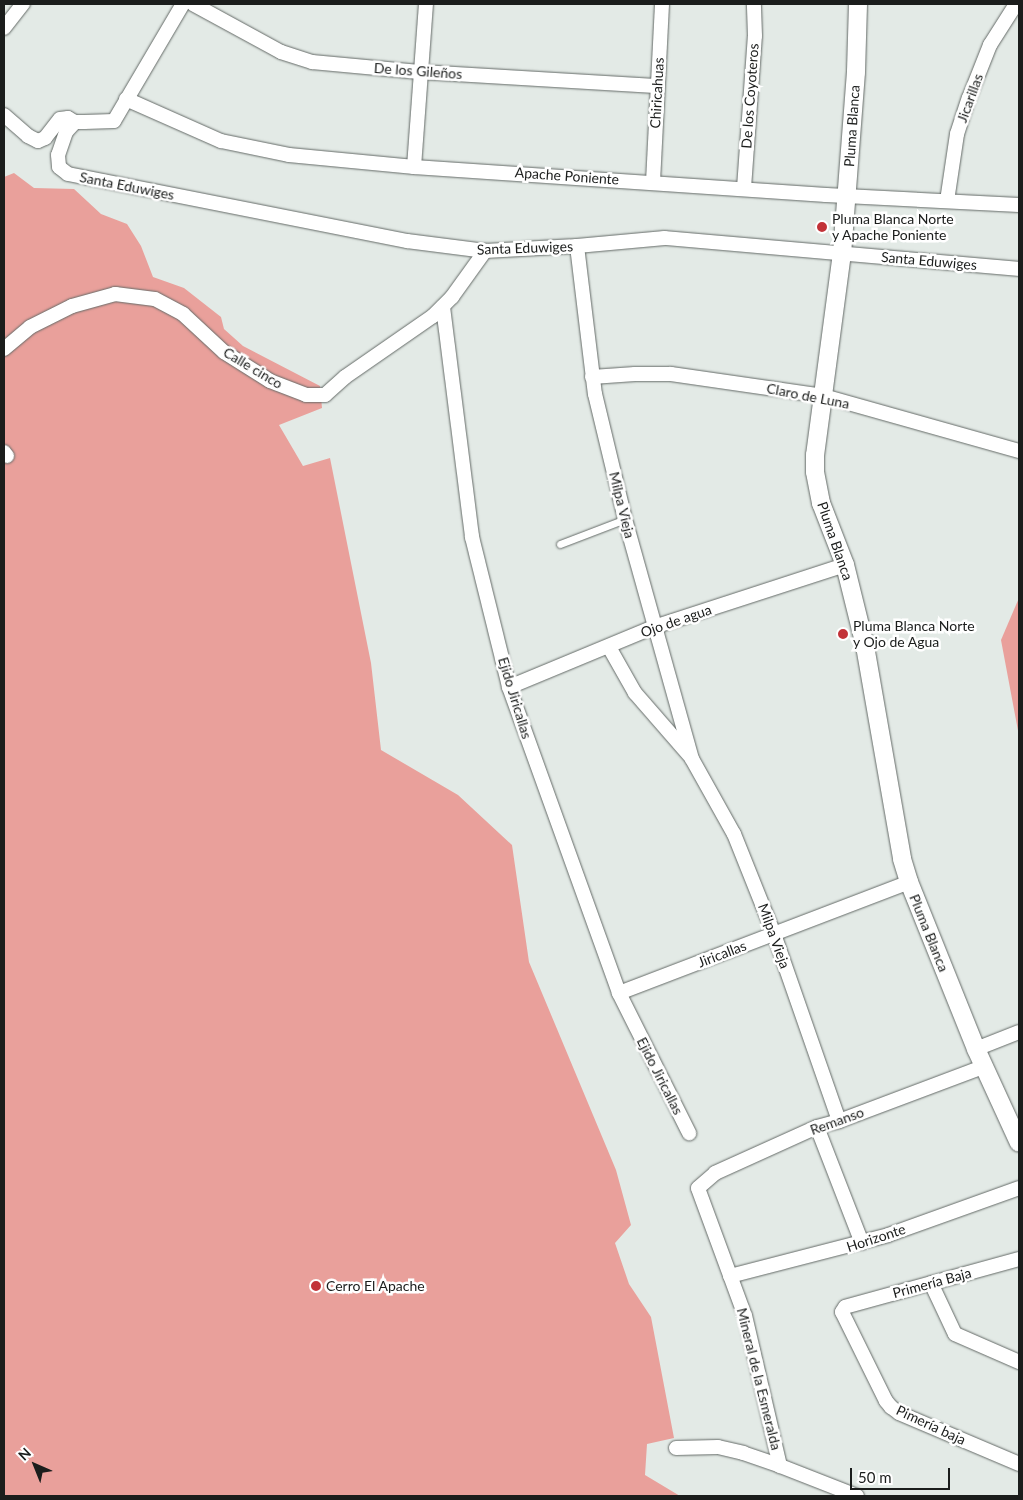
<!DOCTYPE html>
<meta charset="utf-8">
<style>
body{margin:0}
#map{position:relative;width:1023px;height:1500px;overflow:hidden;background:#e3eae6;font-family:Lato,sans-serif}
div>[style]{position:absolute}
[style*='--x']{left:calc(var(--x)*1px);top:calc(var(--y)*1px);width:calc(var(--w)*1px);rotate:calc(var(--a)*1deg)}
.green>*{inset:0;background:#e9a09b}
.roads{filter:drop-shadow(0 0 1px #646a67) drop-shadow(0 0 1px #646a67)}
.service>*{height:7px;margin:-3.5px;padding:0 3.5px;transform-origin:3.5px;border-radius:3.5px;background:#fff}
.minor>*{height:14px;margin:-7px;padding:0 7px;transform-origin:7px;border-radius:7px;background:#fff}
.tertiary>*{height:18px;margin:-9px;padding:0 9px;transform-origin:9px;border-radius:9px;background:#fff}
.dots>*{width:14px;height:14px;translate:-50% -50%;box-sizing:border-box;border:2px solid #fff;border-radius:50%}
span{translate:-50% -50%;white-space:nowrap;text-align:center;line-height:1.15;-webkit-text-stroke:5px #fff;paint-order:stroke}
.street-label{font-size:14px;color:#1b1d1c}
.poi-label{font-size:14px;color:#1b1d1c}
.left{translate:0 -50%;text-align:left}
.frame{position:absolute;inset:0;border:5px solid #1b1d1c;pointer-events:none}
.north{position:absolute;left:10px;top:1440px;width:50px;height:50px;-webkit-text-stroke:4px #fff;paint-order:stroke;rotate:316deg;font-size:14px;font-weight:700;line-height:20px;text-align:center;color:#1b1d1c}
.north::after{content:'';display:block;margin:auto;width:18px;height:22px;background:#1b1d1c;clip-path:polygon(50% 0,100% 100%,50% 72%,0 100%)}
.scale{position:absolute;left:850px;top:1468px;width:100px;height:22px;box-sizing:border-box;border:2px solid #1b1d1c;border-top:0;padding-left:6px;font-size:15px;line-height:18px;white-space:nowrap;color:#1b1d1c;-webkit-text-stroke:4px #fff;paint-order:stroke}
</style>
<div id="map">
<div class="green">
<i style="clip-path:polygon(14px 173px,34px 188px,74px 189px,101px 214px,127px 224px,141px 246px,153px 277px,184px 288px,221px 317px,224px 329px,243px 346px,320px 386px,322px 408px,279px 425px,303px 466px,330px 458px,371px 663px,381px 750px,458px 795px,512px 845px,529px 962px,616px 1170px,631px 1225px,615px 1243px,629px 1284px,651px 1317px,674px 1438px,647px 1444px,645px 1475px,680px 1496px,4px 1496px,4px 177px)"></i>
<i style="clip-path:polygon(1019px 598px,1019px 736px,1001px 640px)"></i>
</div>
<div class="roads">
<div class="service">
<i style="--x:560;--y:544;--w:70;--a:-21"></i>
</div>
<div class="minor">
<i style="--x:193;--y:4;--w:100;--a:28.6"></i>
<i style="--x:281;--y:52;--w:33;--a:18"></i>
<i style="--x:312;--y:62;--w:108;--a:5.3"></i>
<i style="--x:420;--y:72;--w:237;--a:3.4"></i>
<i style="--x:4;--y:28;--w:31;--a:-52"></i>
<i style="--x:126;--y:99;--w:104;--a:23.9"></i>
<i style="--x:221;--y:141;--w:69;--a:11.6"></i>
<i style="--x:289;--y:155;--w:126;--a:5.5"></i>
<i style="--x:414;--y:167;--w:413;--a:3.9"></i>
<i style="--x:826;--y:195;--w:193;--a:3"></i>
<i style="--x:4;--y:115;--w:32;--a:41"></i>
<i style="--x:28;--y:136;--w:11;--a:27"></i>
<i style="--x:38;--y:141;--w:8;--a:-23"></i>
<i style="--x:45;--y:138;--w:24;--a:-52"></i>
<i style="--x:60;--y:119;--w:8;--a:-7"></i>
<i style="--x:68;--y:118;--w:8;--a:30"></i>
<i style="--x:75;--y:122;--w:9;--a:0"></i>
<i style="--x:84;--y:122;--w:30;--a:-2"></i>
<i style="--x:114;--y:121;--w:136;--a:-59.5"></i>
<i style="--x:75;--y:122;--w:13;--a:132"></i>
<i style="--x:66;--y:132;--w:24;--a:109"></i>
<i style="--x:58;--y:155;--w:12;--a:85"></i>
<i style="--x:59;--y:167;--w:11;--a:38"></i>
<i style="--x:68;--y:174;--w:346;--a:11.2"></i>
<i style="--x:407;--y:241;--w:79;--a:7.3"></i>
<i style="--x:485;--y:251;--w:92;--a:-3.1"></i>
<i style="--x:577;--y:246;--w:88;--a:-5.2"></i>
<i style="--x:665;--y:238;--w:355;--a:5"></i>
<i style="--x:414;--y:167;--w:163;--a:-85.8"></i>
<i style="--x:653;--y:182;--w:178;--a:-87.1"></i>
<i style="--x:744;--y:188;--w:152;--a:-85.9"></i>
<i style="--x:755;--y:36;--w:32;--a:-92"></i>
<i style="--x:947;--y:201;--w:68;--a:-81.5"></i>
<i style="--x:957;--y:134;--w:38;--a:-72"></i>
<i style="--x:969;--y:98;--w:57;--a:-68.4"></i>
<i style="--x:990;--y:45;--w:49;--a:-57.6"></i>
<i style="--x:577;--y:246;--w:149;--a:83.1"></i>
<i style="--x:595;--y:394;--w:129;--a:76.5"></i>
<i style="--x:625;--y:519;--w:249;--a:74.4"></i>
<i style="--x:692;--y:759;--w:86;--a:60.8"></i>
<i style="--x:734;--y:834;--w:108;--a:68.2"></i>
<i style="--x:774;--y:934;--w:198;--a:70.8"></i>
<i style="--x:443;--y:307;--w:232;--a:82.8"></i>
<i style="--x:472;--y:537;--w:154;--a:76.1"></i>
<i style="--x:509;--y:687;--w:325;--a:70.2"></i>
<i style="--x:619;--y:993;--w:157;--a:63.4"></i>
<i style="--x:4;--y:349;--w:34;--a:-40"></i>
<i style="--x:30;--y:327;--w:47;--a:-26.6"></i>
<i style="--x:72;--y:306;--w:45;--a:-15.6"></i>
<i style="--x:115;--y:294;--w:40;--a:7.1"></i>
<i style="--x:155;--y:299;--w:32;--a:28"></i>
<i style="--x:183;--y:314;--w:56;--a:42.8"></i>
<i style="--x:224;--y:352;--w:54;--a:32.2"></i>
<i style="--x:270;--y:381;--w:39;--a:21"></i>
<i style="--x:306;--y:395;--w:19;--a:0"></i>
<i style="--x:325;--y:395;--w:27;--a:-42"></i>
<i style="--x:345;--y:377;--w:107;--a:-34.7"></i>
<i style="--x:433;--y:316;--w:27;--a:-45"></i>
<i style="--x:452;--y:297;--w:57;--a:-54.3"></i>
<i style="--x:592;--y:377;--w:43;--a:-4"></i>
<i style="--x:635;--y:374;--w:36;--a:0"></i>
<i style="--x:671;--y:374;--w:154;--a:8.2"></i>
<i style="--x:823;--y:396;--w:204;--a:15.7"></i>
<i style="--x:4;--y:452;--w:5;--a:53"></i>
<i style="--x:609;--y:647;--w:53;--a:60.5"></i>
<i style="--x:635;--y:693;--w:84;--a:48.9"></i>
<i style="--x:509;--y:687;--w:157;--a:-22.5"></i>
<i style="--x:654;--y:627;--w:201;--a:-18"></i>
<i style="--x:619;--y:993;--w:311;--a:-20.9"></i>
<i style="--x:976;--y:1049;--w:46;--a:-21.6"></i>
<i style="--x:817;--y:1127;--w:124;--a:68.8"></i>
<i style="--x:1019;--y:1259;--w:180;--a:164.6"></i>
<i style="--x:845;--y:1307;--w:6;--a:121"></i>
<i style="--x:842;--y:1312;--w:99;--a:63.7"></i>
<i style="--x:886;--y:1401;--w:8;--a:50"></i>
<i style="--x:891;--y:1407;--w:10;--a:37"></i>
<i style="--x:899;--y:1413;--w:130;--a:23"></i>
<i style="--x:730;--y:1276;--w:163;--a:-14.5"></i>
<i style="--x:888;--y:1235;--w:139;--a:-19.7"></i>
<i style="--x:931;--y:1283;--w:56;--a:64.8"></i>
<i style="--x:955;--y:1334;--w:70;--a:23.6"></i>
<i style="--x:676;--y:1448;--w:42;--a:-1.4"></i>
<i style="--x:718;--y:1447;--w:26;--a:13"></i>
<i style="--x:743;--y:1453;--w:39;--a:19"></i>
<i style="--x:857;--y:1496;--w:83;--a:-158.7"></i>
<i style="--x:780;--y:1466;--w:154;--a:-103.1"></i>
<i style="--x:745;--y:1316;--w:136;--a:-110.2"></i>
<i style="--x:698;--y:1188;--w:23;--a:-41"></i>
<i style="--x:715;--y:1173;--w:112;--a:-24.3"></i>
<i style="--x:817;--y:1127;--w:23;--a:-15"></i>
<i style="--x:839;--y:1121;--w:154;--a:-20.6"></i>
</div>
<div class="tertiary">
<i style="--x:858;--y:4;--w:68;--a:91.7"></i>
<i style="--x:856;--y:72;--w:182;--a:94.4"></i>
<i style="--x:842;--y:253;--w:204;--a:97.6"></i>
<i style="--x:815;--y:455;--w:17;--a:90"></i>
<i style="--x:815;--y:472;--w:32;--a:79"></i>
<i style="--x:821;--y:503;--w:66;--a:68.8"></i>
<i style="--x:845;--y:565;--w:83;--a:76.1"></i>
<i style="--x:865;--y:646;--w:216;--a:80.1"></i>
<i style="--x:902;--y:859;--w:24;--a:73"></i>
<i style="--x:909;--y:882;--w:180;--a:68.1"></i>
<i style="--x:976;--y:1049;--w:103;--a:65.4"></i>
</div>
</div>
<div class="dots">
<i style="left:822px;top:227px;background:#c23238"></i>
<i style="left:843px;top:634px;background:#c23238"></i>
<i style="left:316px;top:1286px;background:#c23238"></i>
</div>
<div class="street-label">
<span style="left:418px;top:71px;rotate:4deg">De los Gileños</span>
<span style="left:657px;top:93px;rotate:-87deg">Chiricahuas</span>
<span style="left:750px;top:96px;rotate:-86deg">De los Coyoteros</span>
<span style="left:970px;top:98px;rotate:-70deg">Jicarillas</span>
<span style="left:852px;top:126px;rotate:-86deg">Pluma Blanca</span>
<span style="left:567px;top:176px;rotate:4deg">Apache Poniente</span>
<span style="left:127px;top:186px;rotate:11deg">Santa Eduwiges</span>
<span style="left:525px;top:248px;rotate:-2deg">Santa Eduwiges</span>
<span style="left:929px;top:261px;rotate:5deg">Santa Eduwiges</span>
<span style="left:253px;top:368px;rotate:31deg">Calle cinco</span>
<span style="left:808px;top:396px;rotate:11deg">Claro de Luna</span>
<span style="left:622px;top:505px;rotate:76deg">Milpa Vieja</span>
<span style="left:835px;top:541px;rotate:71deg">Pluma Blanca</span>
<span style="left:676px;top:621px;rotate:-19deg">Ojo de agua</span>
<span style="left:515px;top:698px;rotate:73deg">Ejido Jiricallas</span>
<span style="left:929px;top:933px;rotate:68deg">Pluma Blanca</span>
<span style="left:774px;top:936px;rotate:70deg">Milpa Vieja</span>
<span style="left:722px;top:954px;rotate:-21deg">Jiricallas</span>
<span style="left:660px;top:1076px;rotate:63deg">Ejido Jiricallas</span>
<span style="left:837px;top:1121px;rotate:-20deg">Remanso</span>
<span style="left:876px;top:1238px;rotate:-18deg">Horizonte</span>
<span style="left:932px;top:1283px;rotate:-15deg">Primería Baja</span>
<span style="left:759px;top:1379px;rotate:76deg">Mineral de la Esmeralda</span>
<span style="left:931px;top:1425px;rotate:25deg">Pimería baja</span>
</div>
<div class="poi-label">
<span class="left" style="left:832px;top:227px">Pluma Blanca Norte<br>y Apache Poniente</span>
<span class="left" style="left:853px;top:634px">Pluma Blanca Norte<br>y Ojo de Agua</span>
<span class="left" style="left:326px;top:1286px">Cerro El Apache</span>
</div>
<div class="frame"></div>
<div class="north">N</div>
<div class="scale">50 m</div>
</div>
